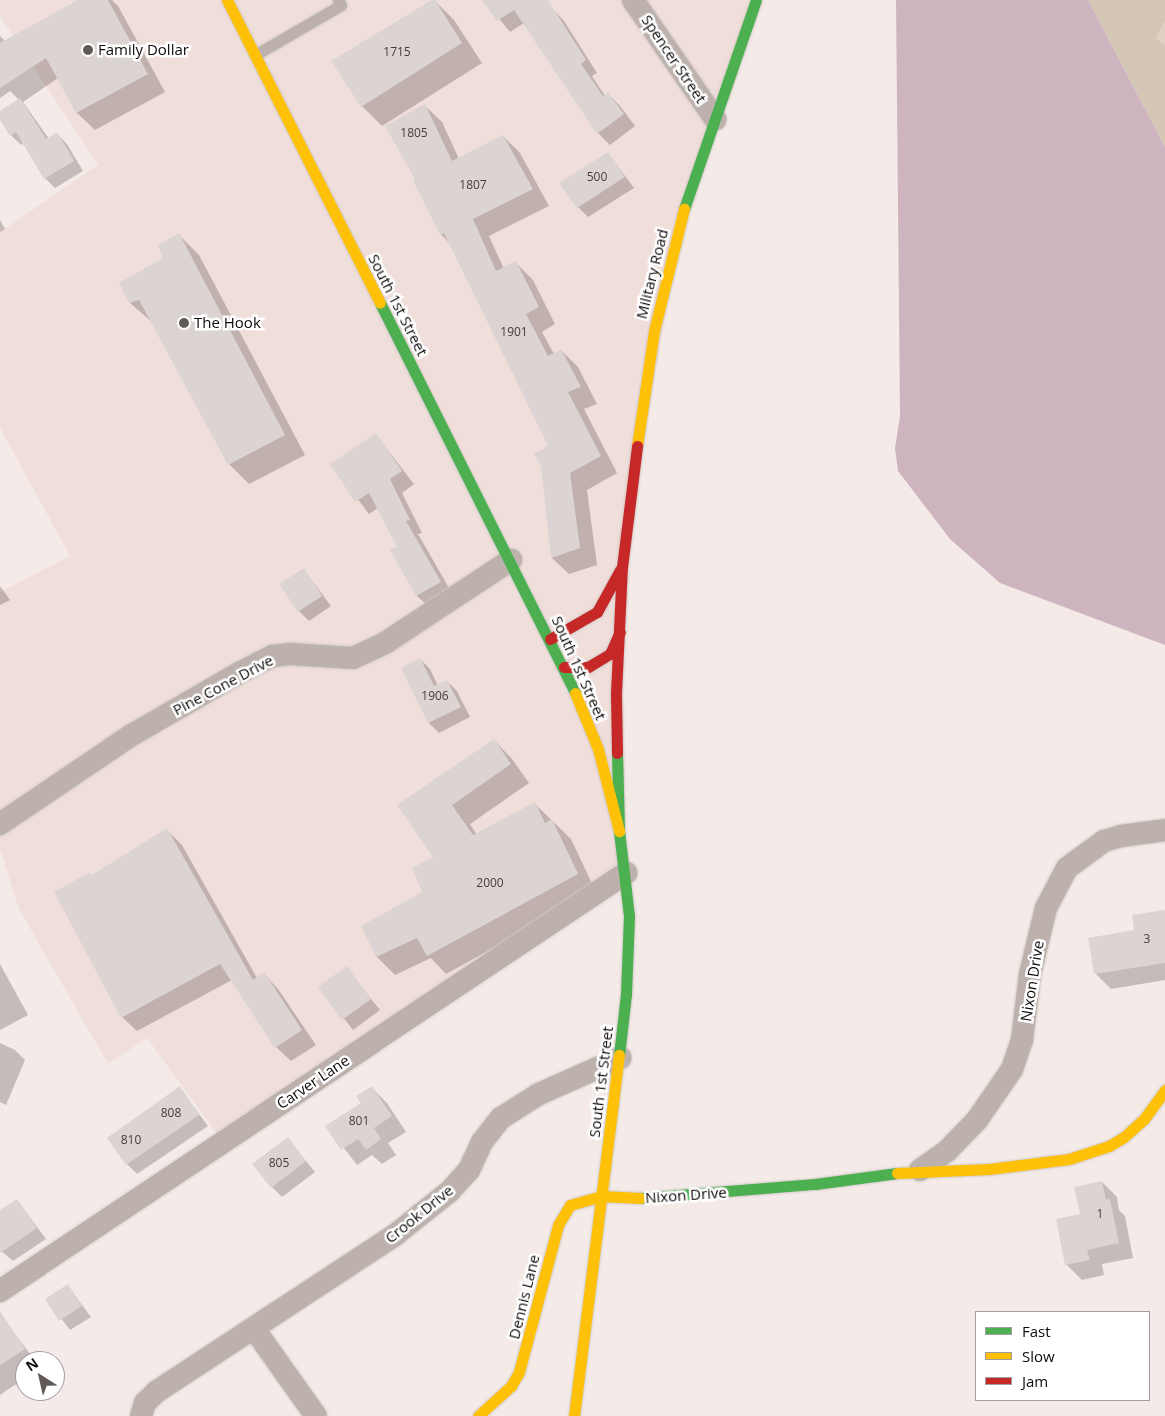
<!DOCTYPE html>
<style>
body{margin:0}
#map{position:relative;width:1165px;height:1416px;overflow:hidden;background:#f4ebe8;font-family:"Open Sans",sans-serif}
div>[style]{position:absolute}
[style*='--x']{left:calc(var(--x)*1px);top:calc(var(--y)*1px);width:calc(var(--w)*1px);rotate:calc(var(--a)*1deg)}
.built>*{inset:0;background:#f0deda}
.green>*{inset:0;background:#ded1c3}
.forest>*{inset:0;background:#d5c7b6}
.water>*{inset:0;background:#ceb4be}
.shadow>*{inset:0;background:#0003}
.building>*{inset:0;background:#dbd4d3}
.roads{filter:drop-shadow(0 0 1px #cfc8c5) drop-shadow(0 0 1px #cfc8c5)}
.lane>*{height:11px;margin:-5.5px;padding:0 5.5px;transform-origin:5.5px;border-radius:5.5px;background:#bcb1ac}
.street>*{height:22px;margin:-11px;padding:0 11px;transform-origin:11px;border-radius:11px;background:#bcb1ac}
.fast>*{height:11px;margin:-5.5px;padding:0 5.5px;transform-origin:5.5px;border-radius:5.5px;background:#4caf50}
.slow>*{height:11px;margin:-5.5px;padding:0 5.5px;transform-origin:5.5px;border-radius:5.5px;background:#ffc107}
.jam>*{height:11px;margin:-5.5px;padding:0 5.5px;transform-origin:5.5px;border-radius:5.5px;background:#c62828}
.dots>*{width:14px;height:14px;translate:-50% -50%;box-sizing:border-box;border:2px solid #fff;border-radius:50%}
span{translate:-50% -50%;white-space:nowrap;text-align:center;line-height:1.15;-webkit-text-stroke:5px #fff;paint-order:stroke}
.number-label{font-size:12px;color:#433d3c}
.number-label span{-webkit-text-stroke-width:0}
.poi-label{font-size:15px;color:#100b0a}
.left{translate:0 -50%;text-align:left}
.street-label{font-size:15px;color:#100b0a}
.legend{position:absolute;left:975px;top:1311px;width:175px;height:90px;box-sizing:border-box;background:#fff;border:1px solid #9f9d9d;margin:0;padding:6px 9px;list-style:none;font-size:15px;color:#100b0a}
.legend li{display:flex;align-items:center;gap:10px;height:25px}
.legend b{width:25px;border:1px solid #9f9d9d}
.north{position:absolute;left:15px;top:1351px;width:50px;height:50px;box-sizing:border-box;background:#fff;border:1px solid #9f9d9d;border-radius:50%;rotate:325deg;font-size:14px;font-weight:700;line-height:20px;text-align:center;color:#100b0a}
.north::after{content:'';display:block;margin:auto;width:18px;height:22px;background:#605958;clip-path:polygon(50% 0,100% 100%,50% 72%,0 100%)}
</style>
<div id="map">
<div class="built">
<i style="clip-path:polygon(0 0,757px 0,683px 213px,622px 567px,626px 873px,223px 1142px,147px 1038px,108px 1064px,19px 909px,0 849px,0 592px,70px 556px,0 428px,0 232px,98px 165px,0 16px)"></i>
</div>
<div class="green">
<i style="clip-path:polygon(1165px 21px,1165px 45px,1156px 38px)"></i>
</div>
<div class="forest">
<i style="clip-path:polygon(1088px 0,1165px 0,1165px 21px,1156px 38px,1165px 45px,1165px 147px)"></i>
</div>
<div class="water">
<i style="clip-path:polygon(896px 0,1088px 0,1165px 147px,1165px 645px,1000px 583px,950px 539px,898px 471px,895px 448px,900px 416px)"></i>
</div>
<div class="shadow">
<i style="clip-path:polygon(81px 0,112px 0,118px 6px,165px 92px,95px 130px,77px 113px,58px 78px,23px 102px,49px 139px,57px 134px,67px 144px,83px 171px,55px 188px,45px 178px,24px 143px,21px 145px,11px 135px,0 118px,0 112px,19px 100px,10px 91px,0 98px,0 36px,5px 41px)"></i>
<i style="clip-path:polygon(434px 0,454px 20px,482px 63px,382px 126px,362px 106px)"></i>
<i style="clip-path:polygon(484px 0,540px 0,553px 9px,564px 21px,597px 73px,592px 76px,605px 96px,608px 94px,620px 106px,635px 126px,610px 145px,598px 133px,524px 23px,510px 32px)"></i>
<i style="clip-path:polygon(425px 106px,442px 122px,459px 159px,503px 136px,520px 153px,549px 206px,489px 236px,504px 269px,516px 263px,533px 280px,555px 324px,542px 332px,554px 354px,561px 350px,578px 367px,597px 404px,584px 409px,617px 473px,587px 490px,597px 565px,569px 574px,552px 558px,542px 466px,550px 446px,452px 246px,441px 234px,417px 180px)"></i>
<i style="clip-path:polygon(608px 153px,634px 188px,588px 217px,578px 207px)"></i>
<i style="clip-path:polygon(0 220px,5px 229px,0 232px)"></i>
<i style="clip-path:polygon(179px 235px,199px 255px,305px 455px,249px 484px,229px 464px,152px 322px,130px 303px,165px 259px)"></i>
<i style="clip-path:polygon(376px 435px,414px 484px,402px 493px,422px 533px,418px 534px,453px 595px,430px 608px,417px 596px,392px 551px,398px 547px,378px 508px,369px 514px,332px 465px)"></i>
<i style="clip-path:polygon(304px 570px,331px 606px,309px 621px,299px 611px)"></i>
<i style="clip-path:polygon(0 586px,10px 600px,0 605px)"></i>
<i style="clip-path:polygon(420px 659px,430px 669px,438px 686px,447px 681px,457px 691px,470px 717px,439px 733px,429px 723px,402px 668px)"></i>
<i style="clip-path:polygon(494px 740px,512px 759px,529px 783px,470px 824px,477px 835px,535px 804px,571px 839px,596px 892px,446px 974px,431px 958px,395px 975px,377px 957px,363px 926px,423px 892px,434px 858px,398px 805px)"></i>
<i style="clip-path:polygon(167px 830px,182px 845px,257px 978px,264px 974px,278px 989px,316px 1045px,291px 1061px,276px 1047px,232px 980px,137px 1031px,122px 1017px)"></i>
<i style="clip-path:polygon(1165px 912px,1165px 980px,1111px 989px,1096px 974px,1136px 931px)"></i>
<i style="clip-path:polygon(0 964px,28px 1015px,0 1030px)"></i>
<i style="clip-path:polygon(346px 968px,380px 1010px,353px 1030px,320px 987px)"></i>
<i style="clip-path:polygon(0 1043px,15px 1050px,25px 1060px,6px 1105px,0 1102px)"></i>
<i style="clip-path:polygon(179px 1087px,208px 1126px,137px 1174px,127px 1164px)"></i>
<i style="clip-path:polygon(372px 1088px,387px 1103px,406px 1132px,388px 1143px,396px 1155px,382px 1164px,372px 1155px,357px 1165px,327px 1126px,362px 1103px)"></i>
<i style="clip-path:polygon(288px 1139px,315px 1172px,282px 1197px,272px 1187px)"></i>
<i style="clip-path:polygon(1102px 1182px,1117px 1197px,1119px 1210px,1125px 1216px,1133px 1258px,1102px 1264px,1104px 1275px,1082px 1280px,1066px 1264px,1081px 1215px)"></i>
<i style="clip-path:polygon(17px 1200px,46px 1239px,13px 1261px,0 1250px,0 1211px)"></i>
<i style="clip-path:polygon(68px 1286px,91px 1317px,70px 1330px,47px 1300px)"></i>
<i style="clip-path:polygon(10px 1328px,34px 1359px,25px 1361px,19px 1369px,25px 1378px,0 1395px,0 1334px)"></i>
</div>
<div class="building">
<i style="clip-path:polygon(78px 0,108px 0,148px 74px,76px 113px,46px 58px,0 88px,0 43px)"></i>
<i style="clip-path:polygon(432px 0,435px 0,462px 43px,361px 107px,331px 61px)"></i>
<i style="clip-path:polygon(482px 0,548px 0,586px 60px,581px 64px,603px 96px,608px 93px,624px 114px,597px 134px,514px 10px,497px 21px)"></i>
<i style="clip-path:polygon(20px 98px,46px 139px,57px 132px,74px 161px,44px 179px,16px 132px,10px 136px,0 120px,0 111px)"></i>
<i style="clip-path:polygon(425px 104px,452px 161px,503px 135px,533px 189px,473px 219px,496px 271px,516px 261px,539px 307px,526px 314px,548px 356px,561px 349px,581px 387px,568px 392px,601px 456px,570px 473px,580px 548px,551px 558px,541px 466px,534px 454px,548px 446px,444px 233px,440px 235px,413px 180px,415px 179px,385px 126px)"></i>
<i style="clip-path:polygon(608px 152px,625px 177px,577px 208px,559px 183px)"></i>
<i style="clip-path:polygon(179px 233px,285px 435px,228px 465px,139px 300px,129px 303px,119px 283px,163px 258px,158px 245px)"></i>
<i style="clip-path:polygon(376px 433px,402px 471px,390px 479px,410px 520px,406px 521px,441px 582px,416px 596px,390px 550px,397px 547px,369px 493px,355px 502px,330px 464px)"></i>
<i style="clip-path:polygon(304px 568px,322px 596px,298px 612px,279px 584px)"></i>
<i style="clip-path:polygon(420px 658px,434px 686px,447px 680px,461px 707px,428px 723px,401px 668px)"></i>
<i style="clip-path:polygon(494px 739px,511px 764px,452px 805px,473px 835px,535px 802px,545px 823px,552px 819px,578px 874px,427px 956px,417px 938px,376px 957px,361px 926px,422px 892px,412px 868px,433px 857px,397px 805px)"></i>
<i style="clip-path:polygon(167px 828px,253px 980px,264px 972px,302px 1030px,275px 1048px,220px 964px,121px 1018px,54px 892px,90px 872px,92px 875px)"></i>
<i style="clip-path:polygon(1165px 910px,1165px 963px,1094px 974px,1088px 938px,1134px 930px,1132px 915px)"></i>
<i style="clip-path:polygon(347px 966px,371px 999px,342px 1020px,318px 987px)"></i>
<i style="clip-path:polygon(180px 1086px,199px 1115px,126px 1165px,107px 1138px)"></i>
<i style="clip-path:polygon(372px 1086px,392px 1116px,374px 1128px,381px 1139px,366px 1150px,358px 1139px,341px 1150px,325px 1126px,361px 1103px,356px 1096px)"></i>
<i style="clip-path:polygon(288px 1137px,306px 1161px,271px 1188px,252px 1164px)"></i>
<i style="clip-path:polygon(1102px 1181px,1106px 1200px,1110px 1199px,1119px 1243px,1087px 1250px,1090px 1260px,1065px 1265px,1056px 1219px,1080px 1214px,1074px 1187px)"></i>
<i style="clip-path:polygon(17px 1199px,37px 1228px,0 1253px,0 1210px)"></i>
<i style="clip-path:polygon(68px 1284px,82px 1306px,59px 1321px,45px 1299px)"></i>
<i style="clip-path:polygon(0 1311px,25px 1349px,0 1365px)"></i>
</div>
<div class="roads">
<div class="lane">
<i style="--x:255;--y:55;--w:99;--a:-30.2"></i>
<i style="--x:341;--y:5;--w:6;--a:-121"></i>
</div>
<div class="street">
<i style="--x:633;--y:0;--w:145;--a:55.4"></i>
<i style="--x:0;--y:824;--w:157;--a:-34.1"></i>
<i style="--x:130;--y:736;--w:126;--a:-30"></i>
<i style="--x:239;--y:673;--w:38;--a:-27"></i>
<i style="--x:273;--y:656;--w:17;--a:-7"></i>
<i style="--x:290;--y:654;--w:63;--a:3.6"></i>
<i style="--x:353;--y:658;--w:35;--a:-25"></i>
<i style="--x:385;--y:643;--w:151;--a:-33.4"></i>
<i style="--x:920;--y:1170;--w:33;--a:-35"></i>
<i style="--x:947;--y:1151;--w:43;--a:-45.9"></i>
<i style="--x:977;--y:1120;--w:62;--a:-55.5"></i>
<i style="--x:1012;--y:1069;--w:31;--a:-71"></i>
<i style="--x:1022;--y:1040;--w:66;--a:-83.1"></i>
<i style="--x:1030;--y:974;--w:68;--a:-76.4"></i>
<i style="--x:1046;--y:908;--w:45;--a:-62.3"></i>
<i style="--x:1067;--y:868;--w:46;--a:-36.1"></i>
<i style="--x:1104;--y:841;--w:18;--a:-16"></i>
<i style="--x:1121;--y:836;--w:44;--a:-7.8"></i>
<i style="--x:0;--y:1291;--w:753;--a:-33.73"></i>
<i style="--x:255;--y:1330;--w:105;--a:54.7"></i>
<i style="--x:141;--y:1416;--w:14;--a:-73"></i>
<i style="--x:145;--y:1403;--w:16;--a:-45"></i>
<i style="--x:156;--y:1392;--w:286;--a:-33.3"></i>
<i style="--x:395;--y:1235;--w:70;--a:-38.7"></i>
<i style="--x:450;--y:1191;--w:28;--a:-48"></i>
<i style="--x:469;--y:1170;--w:31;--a:-65"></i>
<i style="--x:482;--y:1142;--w:31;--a:-52"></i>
<i style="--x:501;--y:1118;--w:45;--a:-32.3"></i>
<i style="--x:539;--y:1094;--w:89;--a:-24"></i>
</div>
<div class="fast">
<i style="--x:684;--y:209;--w:221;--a:-71"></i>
<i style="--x:380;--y:303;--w:436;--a:63.4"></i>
<i style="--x:617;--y:753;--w:78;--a:88.5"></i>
<i style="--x:619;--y:831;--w:86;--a:83.3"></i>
<i style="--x:629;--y:916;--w:78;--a:92.2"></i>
<i style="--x:626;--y:994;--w:61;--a:96.5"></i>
<i style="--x:640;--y:1198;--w:176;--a:-4.6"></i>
<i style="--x:815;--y:1184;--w:83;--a:-7.6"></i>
</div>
<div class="slow">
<i style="--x:227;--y:0;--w:339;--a:63.2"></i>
<i style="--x:637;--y:446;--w:116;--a:-81.6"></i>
<i style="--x:654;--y:331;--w:126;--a:-76.2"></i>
<i style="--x:575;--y:693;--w:61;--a:67.7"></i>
<i style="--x:598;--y:749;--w:85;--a:75.6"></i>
<i style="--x:897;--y:1173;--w:92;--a:-2.5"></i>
<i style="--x:989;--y:1169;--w:81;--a:-7.1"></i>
<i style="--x:1069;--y:1159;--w:42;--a:-18"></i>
<i style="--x:1109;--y:1146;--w:17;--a:-31"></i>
<i style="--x:1124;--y:1137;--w:27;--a:-42"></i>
<i style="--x:1144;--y:1119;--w:36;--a:-54"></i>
<i style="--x:478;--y:1416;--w:45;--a:-42.3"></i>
<i style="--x:511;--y:1386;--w:16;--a:-60"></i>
<i style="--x:519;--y:1372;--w:152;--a:-75.1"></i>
<i style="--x:558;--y:1225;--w:23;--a:-59"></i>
<i style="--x:570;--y:1205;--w:32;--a:-16"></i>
<i style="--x:601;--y:1196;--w:39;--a:3"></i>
<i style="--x:574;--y:1416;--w:364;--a:-82.9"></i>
</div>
<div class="jam">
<i style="--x:550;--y:639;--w:54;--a:-29.9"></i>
<i style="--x:597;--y:612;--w:48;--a:-61.3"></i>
<i style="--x:564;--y:667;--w:24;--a:0"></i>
<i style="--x:588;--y:667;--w:26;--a:-31"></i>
<i style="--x:610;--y:654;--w:24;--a:-66"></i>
<i style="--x:617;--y:753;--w:60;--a:-91"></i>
<i style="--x:616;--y:693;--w:126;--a:-87.3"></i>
<i style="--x:622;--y:567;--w:122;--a:-82.9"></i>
</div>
</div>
<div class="dots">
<i style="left:88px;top:50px;background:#605958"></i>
<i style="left:184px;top:323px;background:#605958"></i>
</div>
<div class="number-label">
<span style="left:397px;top:52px">1715</span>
<span style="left:414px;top:133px">1805</span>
<span style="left:597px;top:177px">500</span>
<span style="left:473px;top:185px">1807</span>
<span style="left:514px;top:332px">1901</span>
<span style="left:435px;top:696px">1906</span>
<span style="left:490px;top:883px">2000</span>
<span style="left:1147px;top:939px">3</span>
<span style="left:171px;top:1113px">808</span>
<span style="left:359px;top:1121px">801</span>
<span style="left:131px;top:1140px">810</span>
<span style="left:279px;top:1163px">805</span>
<span style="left:1100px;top:1214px">1</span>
</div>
<div class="poi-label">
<span class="left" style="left:98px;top:50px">Family Dollar</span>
<span class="left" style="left:194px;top:323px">The Hook</span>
</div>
<div class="street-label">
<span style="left:674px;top:59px;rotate:56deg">Spencer Street</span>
<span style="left:652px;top:274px;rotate:-76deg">Military Road</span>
<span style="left:398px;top:305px;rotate:63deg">South 1st Street</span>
<span style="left:579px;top:668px;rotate:66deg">South 1st Street</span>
<span style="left:223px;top:685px;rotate:-28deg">Pine Cone Drive</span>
<span style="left:1032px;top:981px;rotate:-81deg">Nixon Drive</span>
<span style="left:313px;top:1082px;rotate:-34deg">Carver Lane</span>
<span style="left:601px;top:1082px;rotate:-83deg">South 1st Street</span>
<span style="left:686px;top:1195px;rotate:-4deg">Nixon Drive</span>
<span style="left:419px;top:1214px;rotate:-39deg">Crook Drive</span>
<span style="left:524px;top:1297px;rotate:-76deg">Dennis Lane</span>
</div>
<ul class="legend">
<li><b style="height:6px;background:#4caf50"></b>Fast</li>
<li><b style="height:6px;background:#ffc107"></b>Slow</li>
<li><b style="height:6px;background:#c62828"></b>Jam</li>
</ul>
<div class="north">N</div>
</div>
